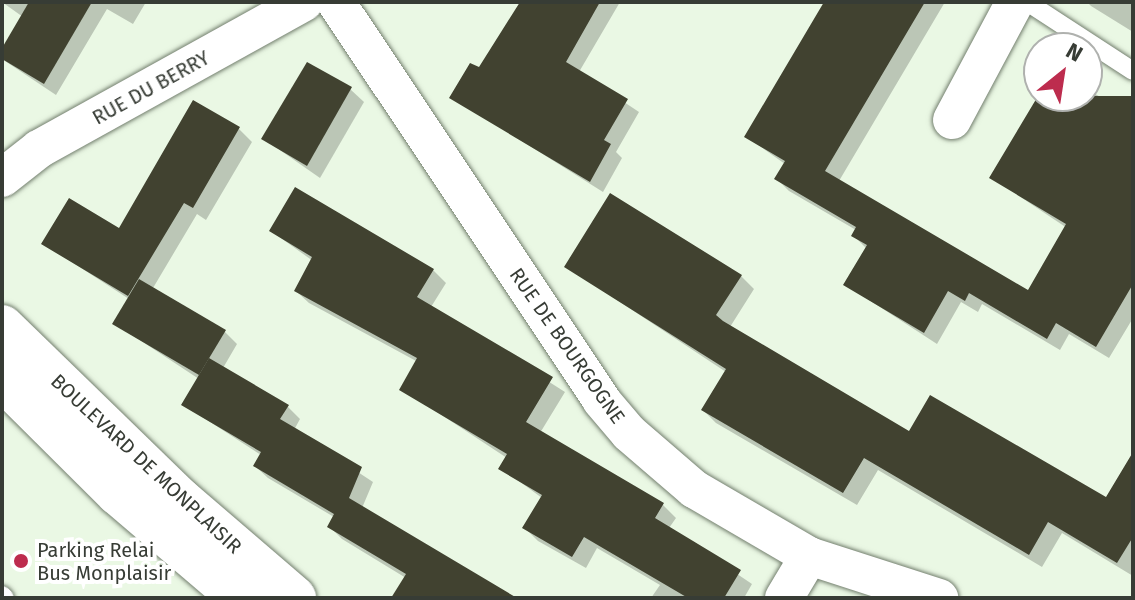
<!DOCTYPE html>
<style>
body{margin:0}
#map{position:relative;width:1135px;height:600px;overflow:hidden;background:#eaf8e4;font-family:"Fira Sans",sans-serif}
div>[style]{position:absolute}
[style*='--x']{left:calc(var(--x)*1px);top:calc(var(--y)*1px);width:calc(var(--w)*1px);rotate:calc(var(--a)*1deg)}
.shadow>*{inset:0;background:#0003}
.building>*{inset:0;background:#414230}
.roads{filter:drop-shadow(0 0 2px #737f6e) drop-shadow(0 0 2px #737f6e)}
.lane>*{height:18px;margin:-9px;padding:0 9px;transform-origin:9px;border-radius:9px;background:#fff}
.street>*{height:38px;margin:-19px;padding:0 19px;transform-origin:19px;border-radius:19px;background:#fff}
.secondary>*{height:44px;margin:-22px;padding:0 22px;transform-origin:22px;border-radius:22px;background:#fff}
.dots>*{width:22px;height:22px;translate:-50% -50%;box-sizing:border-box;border:4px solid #fff;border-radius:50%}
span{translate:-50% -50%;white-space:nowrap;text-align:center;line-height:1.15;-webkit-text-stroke:8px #fff;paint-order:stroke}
.street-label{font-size:20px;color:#373c35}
.poi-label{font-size:20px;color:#373c35}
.left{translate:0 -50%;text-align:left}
.frame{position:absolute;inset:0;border:4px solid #373c35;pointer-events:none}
.north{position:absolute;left:1023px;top:32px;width:80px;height:80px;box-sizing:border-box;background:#fff;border:2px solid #afb1ae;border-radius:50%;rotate:30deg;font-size:22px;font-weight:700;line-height:32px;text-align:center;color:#373c35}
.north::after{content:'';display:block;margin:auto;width:28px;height:36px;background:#bd2c4e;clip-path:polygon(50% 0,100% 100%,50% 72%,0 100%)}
</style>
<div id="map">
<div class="shadow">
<i style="clip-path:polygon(2px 2px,146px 2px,133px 24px,107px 9px,56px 95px,2px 59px,23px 17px)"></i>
<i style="clip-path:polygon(517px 2px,620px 2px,579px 72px,639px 112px,616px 152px,622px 158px,603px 192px,452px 97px,479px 69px,521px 4px)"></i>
<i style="clip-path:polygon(826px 2px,945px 2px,839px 181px,1028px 293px,1067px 228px,992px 178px,1040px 96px,1087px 96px,1087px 89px,1122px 110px,1133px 94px,1133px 318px,1109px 358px,1069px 334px,1060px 350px,982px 304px,978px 312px,961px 302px,937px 344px,846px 285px,867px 249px,853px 235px,856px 230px,789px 191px,777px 179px,785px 164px,747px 137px)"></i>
<i style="clip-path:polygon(1087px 2px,1133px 2px,1133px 32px,1091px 6px)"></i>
<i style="clip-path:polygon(350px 89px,364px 102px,320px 178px,264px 139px)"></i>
<i style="clip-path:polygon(239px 129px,252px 142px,206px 220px,197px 214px,153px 288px,224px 331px,237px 344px,223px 368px,287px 406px,300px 419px,294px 430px,373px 482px,362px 508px,513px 598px,408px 598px,406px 578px,342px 539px,329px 526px,334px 517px,268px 478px,255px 466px,261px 455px,184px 405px,199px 379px,114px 323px,129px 299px,44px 244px,120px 230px)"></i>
<i style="clip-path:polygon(271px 231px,433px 270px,446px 283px,431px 307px,565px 392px,540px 433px,663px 505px,676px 518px,669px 528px,752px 584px,744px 598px,651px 598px,660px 585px,597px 548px,586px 568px,538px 541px,525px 528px,542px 498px,501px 468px,507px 458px,402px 389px,418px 362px,309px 303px,296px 291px,313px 261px)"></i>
<i style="clip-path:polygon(567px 267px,741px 276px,754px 289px,730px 327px,910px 434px,1106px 500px,1133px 471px,1133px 576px,1062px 533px,1042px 567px,878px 470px,857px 505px,716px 423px,703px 410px,726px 372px)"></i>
</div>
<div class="building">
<i style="clip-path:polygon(29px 2px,92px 2px,44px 84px,2px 59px,2px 48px)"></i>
<i style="clip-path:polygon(520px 2px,600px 2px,566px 62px,628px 99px,604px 140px,611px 144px,590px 182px,449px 98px,470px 63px,479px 67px)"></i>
<i style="clip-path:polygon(824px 2px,925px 2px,825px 171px,1028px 290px,1066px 224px,989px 178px,1038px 96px,1133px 96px,1133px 284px,1096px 347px,1056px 323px,1047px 339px,969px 293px,965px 301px,948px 291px,924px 333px,843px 285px,867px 245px,851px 236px,856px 227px,774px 179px,785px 161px,744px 137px)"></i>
<i style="clip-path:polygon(307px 62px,352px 87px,307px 166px,261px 139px)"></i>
<i style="clip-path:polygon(193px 100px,240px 127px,193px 208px,184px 203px,128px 296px,41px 244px,69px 198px,119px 228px)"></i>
<i style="clip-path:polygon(295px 187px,434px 269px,417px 297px,553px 377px,526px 422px,664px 503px,655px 518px,741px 570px,724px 598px,688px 598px,584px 537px,572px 557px,522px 528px,542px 495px,498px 469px,507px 454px,399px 390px,417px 358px,294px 291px,312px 257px,269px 231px)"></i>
<i style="clip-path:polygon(610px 193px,742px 275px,716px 315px,723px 321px,909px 431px,930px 395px,1106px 497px,1133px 452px,1133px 537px,1117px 563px,1048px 522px,1029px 555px,864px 458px,843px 493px,701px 410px,726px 369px,564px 267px)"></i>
<i style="clip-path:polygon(139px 279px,226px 330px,199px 375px,112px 324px)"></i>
<i style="clip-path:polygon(209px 358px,289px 405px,280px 419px,362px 467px,349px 498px,517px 598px,391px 598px,406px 574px,327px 527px,334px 514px,253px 466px,261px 452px,181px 405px)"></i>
</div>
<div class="roads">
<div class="lane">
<i style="--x:1027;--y:2;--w:126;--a:33.1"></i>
<i style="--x:2;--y:595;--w:4;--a:45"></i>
</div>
<div class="street">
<i style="--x:336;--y:2;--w:478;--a:56.3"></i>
<i style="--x:601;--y:400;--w:43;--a:49.7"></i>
<i style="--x:629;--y:433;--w:86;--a:40.7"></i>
<i style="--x:694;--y:489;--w:133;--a:30.2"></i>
<i style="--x:809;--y:556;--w:137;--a:17.9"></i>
<i style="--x:952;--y:120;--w:134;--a:-61.9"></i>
<i style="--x:2;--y:178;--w:47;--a:-38.1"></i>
<i style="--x:39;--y:149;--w:303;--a:-29"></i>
<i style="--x:784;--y:598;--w:49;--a:-59.2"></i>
</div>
<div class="secondary">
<i style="--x:2;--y:327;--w:247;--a:44.2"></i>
<i style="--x:179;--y:499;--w:152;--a:40.7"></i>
<i style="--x:2;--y:378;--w:163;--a:44.8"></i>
<i style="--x:118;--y:493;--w:162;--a:40.5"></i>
</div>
</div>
<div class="dots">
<i style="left:21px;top:561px;background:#bd2c4e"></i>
</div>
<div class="street-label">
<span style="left:151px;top:88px;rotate:-29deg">RUE DU BERRY</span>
<span style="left:567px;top:346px;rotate:55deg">RUE DE BOURGOGNE</span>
<span style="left:146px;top:464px;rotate:43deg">BOULEVARD DE MONPLAISIR</span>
</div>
<div class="poi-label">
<span class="left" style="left:37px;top:562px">Parking Relai<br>Bus Monplaisir</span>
</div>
<div class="frame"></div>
<div class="north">N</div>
</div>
